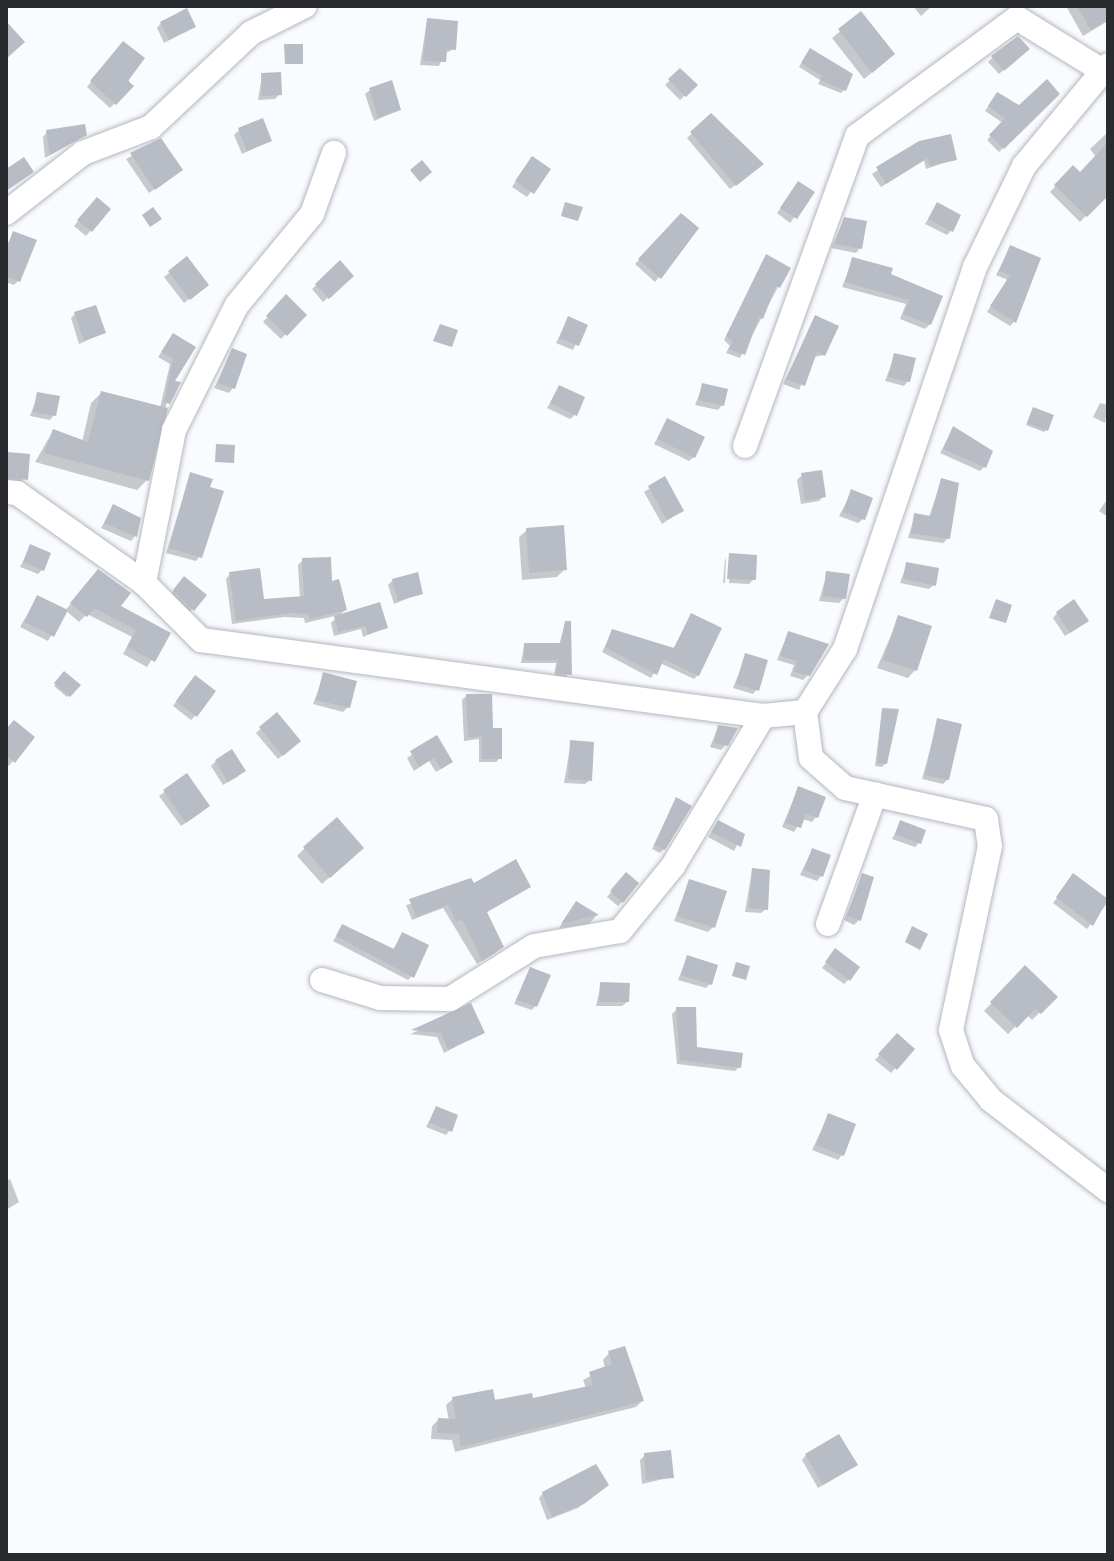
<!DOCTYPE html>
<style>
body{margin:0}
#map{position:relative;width:1114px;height:1561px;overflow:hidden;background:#f9fbfe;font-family:"PT Sans Narrow",sans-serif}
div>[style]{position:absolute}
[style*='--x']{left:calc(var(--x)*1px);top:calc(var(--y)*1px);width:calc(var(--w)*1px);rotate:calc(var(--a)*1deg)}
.shadow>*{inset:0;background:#0003}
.building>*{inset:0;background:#b8bcc4}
.roads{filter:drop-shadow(0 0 2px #b3b7bf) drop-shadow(0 0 2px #b3b7bf)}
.minor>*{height:24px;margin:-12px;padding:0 12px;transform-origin:12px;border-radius:12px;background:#fff}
span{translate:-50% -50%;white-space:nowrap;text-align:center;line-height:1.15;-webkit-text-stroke:6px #fff;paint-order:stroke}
.frame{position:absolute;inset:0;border:8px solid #2a2b2e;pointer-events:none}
</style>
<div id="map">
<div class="shadow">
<i style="clip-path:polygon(913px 6px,932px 6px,921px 16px)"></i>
<i style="clip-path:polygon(1066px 6px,1108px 6px,1108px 21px,1083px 36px)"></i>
<i style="clip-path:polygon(861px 14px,885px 62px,864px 79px,832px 38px)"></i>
<i style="clip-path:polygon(427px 20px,454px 49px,444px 54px,439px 66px,420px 65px)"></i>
<i style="clip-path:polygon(161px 23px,194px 27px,164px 43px,157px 28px)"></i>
<i style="clip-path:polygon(118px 48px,131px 87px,110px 108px,87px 87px)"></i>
<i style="clip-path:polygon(807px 54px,845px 89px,841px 93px,818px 84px,820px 80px,799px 67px)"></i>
<i style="clip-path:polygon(1022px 54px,999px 74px,988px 62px,993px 57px)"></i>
<i style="clip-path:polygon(680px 71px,695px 86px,680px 100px,665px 85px)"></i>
<i style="clip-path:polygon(262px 75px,280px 94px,275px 99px,258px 100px)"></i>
<i style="clip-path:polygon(370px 90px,399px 110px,374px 121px,365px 94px)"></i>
<i style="clip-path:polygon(1057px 94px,999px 152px,987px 140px,1003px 123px,985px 111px,994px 98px,1019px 108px)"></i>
<i style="clip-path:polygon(711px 116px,757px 169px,730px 189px,687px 138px)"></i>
<i style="clip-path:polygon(239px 130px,270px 141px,242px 154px,234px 135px)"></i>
<i style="clip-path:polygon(47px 132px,85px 135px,45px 158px,43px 137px)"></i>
<i style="clip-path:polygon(1108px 132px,1108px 193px,1080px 222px,1050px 192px,1073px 168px,1080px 174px,1096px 157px,1090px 149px)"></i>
<i style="clip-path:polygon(161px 140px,181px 170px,149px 193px,126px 159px)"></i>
<i style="clip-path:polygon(920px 142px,955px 159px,926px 169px,924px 160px,881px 187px,872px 174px)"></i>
<i style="clip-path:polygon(528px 163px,548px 169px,527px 197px,512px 187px)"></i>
<i style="clip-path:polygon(794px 188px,812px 193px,790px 223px,777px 213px)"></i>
<i style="clip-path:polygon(92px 204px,108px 209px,86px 236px,74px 226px)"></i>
<i style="clip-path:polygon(937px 205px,951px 231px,947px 235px,925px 224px)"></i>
<i style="clip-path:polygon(681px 216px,659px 277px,655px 282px,635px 264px)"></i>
<i style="clip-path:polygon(844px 219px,860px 248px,856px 253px,831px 248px)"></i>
<i style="clip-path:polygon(14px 233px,19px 280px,14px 285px,6px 282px,6px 246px)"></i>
<i style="clip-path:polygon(1010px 248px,1014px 322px,1010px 326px,987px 312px,1008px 280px,996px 275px)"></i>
<i style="clip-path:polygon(766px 257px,778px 287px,740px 358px,726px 353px,730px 346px,724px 340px)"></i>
<i style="clip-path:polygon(186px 259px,201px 290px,184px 303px,164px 277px)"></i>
<i style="clip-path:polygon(853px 259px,889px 276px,930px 324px,925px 329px,900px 319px,906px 304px,842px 287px)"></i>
<i style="clip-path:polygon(340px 263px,352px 276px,323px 302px,312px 289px)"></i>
<i style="clip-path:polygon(286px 297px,304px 315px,281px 339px,263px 322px)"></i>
<i style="clip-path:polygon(75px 314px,103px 333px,79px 344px,71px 318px)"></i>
<i style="clip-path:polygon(816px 317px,824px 355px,814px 357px,799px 390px,783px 384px)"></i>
<i style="clip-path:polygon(568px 319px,585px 326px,573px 350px,556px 343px)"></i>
<i style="clip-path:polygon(173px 335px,193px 348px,172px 382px,147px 480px,137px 490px,35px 462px,53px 431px,82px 442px,91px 403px,101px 393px,160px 408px,170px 364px,158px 357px)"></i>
<i style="clip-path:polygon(233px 351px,233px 388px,229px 393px,214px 388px)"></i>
<i style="clip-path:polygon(895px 355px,908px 381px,904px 386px,885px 381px)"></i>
<i style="clip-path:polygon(703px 386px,722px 405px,718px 410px,695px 405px)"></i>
<i style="clip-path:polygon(559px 387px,575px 415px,570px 419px,547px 408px)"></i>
<i style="clip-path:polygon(38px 394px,54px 415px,50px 420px,30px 416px)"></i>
<i style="clip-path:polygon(1100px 403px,1108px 405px,1105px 423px,1093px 417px)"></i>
<i style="clip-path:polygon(1032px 411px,1046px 430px,1044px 432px,1026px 425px)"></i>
<i style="clip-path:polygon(667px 421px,694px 457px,689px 461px,654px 444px)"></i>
<i style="clip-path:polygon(953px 429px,984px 467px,980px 471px,940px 453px)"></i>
<i style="clip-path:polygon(6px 454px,27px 455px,22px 484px,6px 482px)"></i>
<i style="clip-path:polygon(190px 475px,200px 556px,196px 561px,166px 553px)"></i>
<i style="clip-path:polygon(802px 475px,824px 496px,819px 501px,801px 504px,797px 480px)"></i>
<i style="clip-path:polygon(664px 479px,682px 510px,662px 524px,644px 492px)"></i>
<i style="clip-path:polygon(941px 481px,948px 538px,943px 543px,908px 538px,915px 515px,929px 517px)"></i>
<i style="clip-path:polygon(852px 492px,863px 519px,858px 523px,839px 516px)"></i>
<i style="clip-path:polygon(1108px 498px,1108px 517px,1099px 511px)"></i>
<i style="clip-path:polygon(113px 507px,135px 536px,131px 541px,101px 528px)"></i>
<i style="clip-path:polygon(527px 530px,565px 569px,557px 577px,522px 580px,519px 537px)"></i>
<i style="clip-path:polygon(31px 547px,42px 570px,38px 574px,20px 567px)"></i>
<i style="clip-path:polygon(730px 555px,754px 579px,749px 584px,729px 583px)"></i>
<i style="clip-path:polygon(726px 558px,725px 583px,723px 583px,725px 560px)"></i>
<i style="clip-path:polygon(303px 560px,330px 583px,345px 610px,337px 618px,386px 628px,363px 637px,361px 629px,334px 636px,331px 623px,339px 615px,305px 623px,304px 618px,284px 617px,232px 624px,226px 579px,230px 574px,262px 601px,300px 599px,298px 565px)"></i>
<i style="clip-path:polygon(907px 564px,934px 585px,929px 589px,900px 583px)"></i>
<i style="clip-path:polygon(827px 573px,844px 598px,839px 603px,819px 601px)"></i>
<i style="clip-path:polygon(92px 577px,118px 606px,168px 634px,147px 667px,123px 654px,132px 637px,87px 614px,79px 622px,65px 610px,48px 641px,20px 627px,37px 598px,65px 611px)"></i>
<i style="clip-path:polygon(393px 580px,421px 593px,394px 604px,388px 585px)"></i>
<i style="clip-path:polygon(179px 583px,204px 595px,188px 614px,169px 596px)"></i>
<i style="clip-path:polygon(1057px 613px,1082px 625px,1065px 636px,1053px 618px)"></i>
<i style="clip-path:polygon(691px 616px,698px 675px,694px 679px,660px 663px,651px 678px,602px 652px,613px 631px,673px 649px)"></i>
<i style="clip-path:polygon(899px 617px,915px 670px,908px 678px,877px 668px)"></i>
<i style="clip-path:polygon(565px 623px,567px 678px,554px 676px,556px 663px,521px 663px,524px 645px,559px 645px)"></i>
<i style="clip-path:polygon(788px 633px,808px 675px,803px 680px,790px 676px,794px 665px,777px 660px)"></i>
<i style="clip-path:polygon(746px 655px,757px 689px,753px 694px,733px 688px)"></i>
<i style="clip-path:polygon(65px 674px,78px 685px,67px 697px,54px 686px)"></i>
<i style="clip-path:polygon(324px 675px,348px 707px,343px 712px,313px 704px)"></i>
<i style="clip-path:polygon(190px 682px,196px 715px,191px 720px,173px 706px)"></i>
<i style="clip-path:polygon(466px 696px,491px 730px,500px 758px,496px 762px,479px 762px,479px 739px,464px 741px,462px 700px)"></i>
<i style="clip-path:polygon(882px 710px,886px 763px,882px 767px,875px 766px)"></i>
<i style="clip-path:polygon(938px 720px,948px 779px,943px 784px,922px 779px)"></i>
<i style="clip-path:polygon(718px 727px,726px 745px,721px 750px,710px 747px)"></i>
<i style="clip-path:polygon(260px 729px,294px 746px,278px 759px,256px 733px)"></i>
<i style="clip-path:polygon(6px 731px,13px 761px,9px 766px,6px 764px)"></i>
<i style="clip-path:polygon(436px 737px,446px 766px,436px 772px,429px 761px,414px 771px,407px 758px)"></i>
<i style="clip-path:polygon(571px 742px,590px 780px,585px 784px,564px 783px)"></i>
<i style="clip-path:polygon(216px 761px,239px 776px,223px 785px,211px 766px)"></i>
<i style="clip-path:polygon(186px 776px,203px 811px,181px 826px,159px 796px)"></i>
<i style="clip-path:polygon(798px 789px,816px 817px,812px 822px,802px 819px,794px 832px,782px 827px)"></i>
<i style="clip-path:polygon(676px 800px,664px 849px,660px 853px,652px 849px)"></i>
<i style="clip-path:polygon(901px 822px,919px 843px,915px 847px,892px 839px)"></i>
<i style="clip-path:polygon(718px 823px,742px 835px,734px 851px,708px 837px)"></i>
<i style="clip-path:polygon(305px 848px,354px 855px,322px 884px,297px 856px)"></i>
<i style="clip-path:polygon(812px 850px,821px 876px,817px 881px,800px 875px)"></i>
<i style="clip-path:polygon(752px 870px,766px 909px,761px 913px,745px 912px)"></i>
<i style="clip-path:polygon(863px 875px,859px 920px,854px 925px,844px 920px)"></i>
<i style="clip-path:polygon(1074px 876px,1108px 902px,1087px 929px,1053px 903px)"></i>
<i style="clip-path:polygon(622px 879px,622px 902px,618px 906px,607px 897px)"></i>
<i style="clip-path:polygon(689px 881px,713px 927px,708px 932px,674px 921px)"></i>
<i style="clip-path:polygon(473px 885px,529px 887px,485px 913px,497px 952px,477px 964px,443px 908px,412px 920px,406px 905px)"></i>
<i style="clip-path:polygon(576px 903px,596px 916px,589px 924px,559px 928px)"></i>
<i style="clip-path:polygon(342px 927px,392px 951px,402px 935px,412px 976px,408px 980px,333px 941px)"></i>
<i style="clip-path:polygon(831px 956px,849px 979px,844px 984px,822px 968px)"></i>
<i style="clip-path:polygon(687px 957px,710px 984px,706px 988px,678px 980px)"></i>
<i style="clip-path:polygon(1025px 968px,1055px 997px,1032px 1020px,1027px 1015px,1008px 1034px,984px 1011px)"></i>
<i style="clip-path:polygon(531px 969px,535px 1006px,532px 1010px,514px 1004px)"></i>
<i style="clip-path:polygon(601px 984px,627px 1002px,622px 1006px,596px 1006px)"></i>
<i style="clip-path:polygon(677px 1009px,695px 1049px,739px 1067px,735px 1071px,677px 1064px,672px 1014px)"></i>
<i style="clip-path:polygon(458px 1014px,483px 1032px,444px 1053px,437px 1037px,410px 1034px)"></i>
<i style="clip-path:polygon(897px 1036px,912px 1049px,891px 1073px,875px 1060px)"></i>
<i style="clip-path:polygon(436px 1108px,450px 1130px,446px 1135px,426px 1127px)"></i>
<i style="clip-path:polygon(828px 1116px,842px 1155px,838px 1160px,812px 1150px)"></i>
<i style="clip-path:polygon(10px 1179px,19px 1202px,6px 1210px,6px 1181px)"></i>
<i style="clip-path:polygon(609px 1353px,642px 1401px,636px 1407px,455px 1452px,452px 1440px,431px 1439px,432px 1426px,438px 1420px,449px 1421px,446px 1405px,453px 1399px,532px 1400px,586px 1388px,583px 1380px,605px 1368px,603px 1360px)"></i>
<i style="clip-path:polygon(645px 1455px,672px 1477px,642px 1484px,640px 1460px)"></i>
<i style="clip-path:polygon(806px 1455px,850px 1469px,818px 1488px,802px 1460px)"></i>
<i style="clip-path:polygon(602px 1489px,578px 1508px,547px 1520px,539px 1498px,543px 1493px)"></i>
</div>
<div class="building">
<i style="clip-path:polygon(1077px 6px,1108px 6px,1108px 20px,1091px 30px)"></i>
<i style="clip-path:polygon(187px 8px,196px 27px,169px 40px,160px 22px)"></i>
<i style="clip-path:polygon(861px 11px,895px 54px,872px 73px,838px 29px)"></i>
<i style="clip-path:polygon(427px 18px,458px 21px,456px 50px,447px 49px,446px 62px,423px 61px)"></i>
<i style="clip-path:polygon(6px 21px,25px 42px,6px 59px)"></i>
<i style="clip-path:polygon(1018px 36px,1030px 49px,1004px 71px,991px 56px)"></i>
<i style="clip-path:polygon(123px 41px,145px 58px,128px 81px,134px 86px,116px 105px,90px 81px)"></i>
<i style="clip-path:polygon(284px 44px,303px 44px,303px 64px,285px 64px)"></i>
<i style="clip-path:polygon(810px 48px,853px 74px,846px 91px,820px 80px,822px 76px,801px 63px)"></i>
<i style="clip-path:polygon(680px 68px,698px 85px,686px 97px,668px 79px)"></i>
<i style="clip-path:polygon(281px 72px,282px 95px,262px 96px,261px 73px)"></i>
<i style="clip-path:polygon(1047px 79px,1060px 94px,1004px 149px,989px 135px,1005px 118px,988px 106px,997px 92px,1019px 105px)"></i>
<i style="clip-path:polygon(392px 80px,401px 110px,378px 118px,369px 88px)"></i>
<i style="clip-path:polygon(711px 113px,764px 164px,736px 186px,690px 132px)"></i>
<i style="clip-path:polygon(263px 118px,272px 141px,247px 151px,238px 128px)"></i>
<i style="clip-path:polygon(85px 124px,87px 135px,50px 155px,46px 130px)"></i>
<i style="clip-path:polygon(951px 134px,957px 160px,930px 166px,928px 158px,886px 184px,876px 167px,919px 141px)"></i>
<i style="clip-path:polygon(161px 138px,183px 170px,155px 190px,130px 153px)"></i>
<i style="clip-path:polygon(1108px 142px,1108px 196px,1087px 217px,1054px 185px,1073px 165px,1080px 172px)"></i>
<i style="clip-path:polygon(532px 156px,551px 169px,534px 194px,515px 181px)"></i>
<i style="clip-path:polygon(24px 157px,34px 172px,6px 191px,6px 169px)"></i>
<i style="clip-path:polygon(422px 160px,432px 172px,420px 182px,410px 170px)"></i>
<i style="clip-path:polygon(798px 181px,815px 192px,797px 219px,780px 208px)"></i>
<i style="clip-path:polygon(97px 197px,111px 209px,92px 232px,77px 220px)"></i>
<i style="clip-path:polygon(565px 202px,583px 207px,578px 221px,561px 216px)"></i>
<i style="clip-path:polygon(937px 202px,961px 215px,953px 232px,928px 219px)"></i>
<i style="clip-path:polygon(153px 207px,162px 219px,150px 227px,142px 215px)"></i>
<i style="clip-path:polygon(681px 213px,699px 228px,661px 279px,638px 259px)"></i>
<i style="clip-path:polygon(844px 217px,867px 221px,862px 249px,835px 244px)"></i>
<i style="clip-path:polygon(13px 231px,37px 240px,20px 282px,6px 276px,6px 250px)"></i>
<i style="clip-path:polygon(1010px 245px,1041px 258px,1016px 323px,990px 306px,1010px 275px,999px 271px)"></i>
<i style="clip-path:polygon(766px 254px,791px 268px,780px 288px,776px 286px,763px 319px,759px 317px,745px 355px,728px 349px,733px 342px,726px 336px)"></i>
<i style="clip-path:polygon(187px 256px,209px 285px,190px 300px,168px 271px)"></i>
<i style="clip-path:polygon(852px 257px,893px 268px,891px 274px,943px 296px,931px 325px,903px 314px,909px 300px,845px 282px)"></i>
<i style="clip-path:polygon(340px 260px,354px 276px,329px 299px,315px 284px)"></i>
<i style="clip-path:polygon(286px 294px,307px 315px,287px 336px,266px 316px)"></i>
<i style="clip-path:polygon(96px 305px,106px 333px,84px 341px,74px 312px)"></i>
<i style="clip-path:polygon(815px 315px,839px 326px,825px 356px,817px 352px,805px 386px,786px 379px)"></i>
<i style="clip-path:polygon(568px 316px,588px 325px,579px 346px,559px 338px)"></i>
<i style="clip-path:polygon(440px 324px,458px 330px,452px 347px,433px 341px)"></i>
<i style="clip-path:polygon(173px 333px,196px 347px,175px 381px,181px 382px,170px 404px,164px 402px,173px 359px,161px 352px)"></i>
<i style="clip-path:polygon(232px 348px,247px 354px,235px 389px,217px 383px)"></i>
<i style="clip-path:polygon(894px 353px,916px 358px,910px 382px,888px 377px)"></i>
<i style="clip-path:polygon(702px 383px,728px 389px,724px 406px,698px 400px)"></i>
<i style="clip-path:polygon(559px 385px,585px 397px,577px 416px,550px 403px)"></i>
<i style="clip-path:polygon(101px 391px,168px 408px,149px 481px,44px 453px,53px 429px,88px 442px)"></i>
<i style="clip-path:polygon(37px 392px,60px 396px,56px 416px,33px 412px)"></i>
<i style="clip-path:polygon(1033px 407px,1054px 415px,1048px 431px,1027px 423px)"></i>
<i style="clip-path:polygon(667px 418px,705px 437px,695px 458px,657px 439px)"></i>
<i style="clip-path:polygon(953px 426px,993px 451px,986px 468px,943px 449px)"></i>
<i style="clip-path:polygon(216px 444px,235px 445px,234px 463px,215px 462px)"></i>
<i style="clip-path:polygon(7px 452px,30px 454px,28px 480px,6px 477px)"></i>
<i style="clip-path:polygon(822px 470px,826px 497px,805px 501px,801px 473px)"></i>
<i style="clip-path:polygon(190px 472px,213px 479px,210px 487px,224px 491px,202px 558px,169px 548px)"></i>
<i style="clip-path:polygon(665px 476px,684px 511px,667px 520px,648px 486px)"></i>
<i style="clip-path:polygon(941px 478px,959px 483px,950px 539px,911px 533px,914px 513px,931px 516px)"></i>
<i style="clip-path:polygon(851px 489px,873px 498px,865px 520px,843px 512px)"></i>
<i style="clip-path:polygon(113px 504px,141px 518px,137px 537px,104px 523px)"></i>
<i style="clip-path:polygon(564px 525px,567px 570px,529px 573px,526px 528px)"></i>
<i style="clip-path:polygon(30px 544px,51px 553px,44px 571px,23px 562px)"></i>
<i style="clip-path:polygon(729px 553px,757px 555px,756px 580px,727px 579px)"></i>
<i style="clip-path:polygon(331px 557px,332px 581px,339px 579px,347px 610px,310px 619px,308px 614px,290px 613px,236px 621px,229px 572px,260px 568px,264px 599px,304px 596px,302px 558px)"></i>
<i style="clip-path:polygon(906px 562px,939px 568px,936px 586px,903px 579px)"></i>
<i style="clip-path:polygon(98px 569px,131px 593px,121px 606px,171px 633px,155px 662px,127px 647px,136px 630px,94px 608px,87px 617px,70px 603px)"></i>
<i style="clip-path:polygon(826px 571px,850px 574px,846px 599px,823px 596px)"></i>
<i style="clip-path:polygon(418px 572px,423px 594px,398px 601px,392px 579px)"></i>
<i style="clip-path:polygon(184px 576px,207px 595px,194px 611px,173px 590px)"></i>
<i style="clip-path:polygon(37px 595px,68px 610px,54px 637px,24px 622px)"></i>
<i style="clip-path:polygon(996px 599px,1012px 605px,1006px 623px,989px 618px)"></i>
<i style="clip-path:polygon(1074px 599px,1089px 621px,1070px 633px,1056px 612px)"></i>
<i style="clip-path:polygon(380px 602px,388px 628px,368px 634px,365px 626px,338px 632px,334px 616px)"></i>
<i style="clip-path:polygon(691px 613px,722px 628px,699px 676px,664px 659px,657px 675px,605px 647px,612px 629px,674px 648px)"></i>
<i style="clip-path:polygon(898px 615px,932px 626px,917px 671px,883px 660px)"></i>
<i style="clip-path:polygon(565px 621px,571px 621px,572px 675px,556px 673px,558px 660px,524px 660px,524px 643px,561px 643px)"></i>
<i style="clip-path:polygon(788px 631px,829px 644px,810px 676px,794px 672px,797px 661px,780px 656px)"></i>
<i style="clip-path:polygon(745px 653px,768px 660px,759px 691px,736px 684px)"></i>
<i style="clip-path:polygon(64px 671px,81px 685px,70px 697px,54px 683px)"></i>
<i style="clip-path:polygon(323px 672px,357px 681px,350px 708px,316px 700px)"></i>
<i style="clip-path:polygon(195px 675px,216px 691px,197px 717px,176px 701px)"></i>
<i style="clip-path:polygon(466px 694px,492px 694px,493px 728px,502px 728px,502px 759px,482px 759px,482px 736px,468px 738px)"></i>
<i style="clip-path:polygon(882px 708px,899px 709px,887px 764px,877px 763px)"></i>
<i style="clip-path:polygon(277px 712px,301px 741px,283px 756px,259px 727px)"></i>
<i style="clip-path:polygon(937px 718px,962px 724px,949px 780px,925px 775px)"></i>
<i style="clip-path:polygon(14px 720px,35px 737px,15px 763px,6px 755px,6px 729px)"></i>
<i style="clip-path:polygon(718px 725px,738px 728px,728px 746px,714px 743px)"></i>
<i style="clip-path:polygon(437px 735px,453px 762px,441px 769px,434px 758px,419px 767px,410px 751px)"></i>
<i style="clip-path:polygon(570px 740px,594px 742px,592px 781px,568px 779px)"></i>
<i style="clip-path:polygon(232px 749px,246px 771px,228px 782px,215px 760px)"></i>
<i style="clip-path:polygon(187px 773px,210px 806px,186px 823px,163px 790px)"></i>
<i style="clip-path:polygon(798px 786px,826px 797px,818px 818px,806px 814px,801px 828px,785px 823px)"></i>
<i style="clip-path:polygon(676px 797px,692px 806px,665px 850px,654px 845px)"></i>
<i style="clip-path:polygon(337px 817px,364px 848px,330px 878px,303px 847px)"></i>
<i style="clip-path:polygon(718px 820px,745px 834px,741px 847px,711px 832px)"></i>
<i style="clip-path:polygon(900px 820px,926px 830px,921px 844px,895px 834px)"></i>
<i style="clip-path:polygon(812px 848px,831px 855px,823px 877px,804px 870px)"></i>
<i style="clip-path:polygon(516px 859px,531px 887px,487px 912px,504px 947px,482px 961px,462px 919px,456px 922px,448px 905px,416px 917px,409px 899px,471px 878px,474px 883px)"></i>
<i style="clip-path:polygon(752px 868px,770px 870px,768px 910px,749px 908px)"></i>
<i style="clip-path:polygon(626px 872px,639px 883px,623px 903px,610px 891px)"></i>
<i style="clip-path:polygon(862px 873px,874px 877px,861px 921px,847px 916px)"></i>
<i style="clip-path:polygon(1073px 873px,1108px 899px,1093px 926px,1056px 897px)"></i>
<i style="clip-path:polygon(689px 879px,727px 891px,715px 928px,677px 916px)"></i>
<i style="clip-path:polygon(576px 901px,599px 915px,561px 924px)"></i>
<i style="clip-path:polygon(342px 924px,394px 949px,402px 932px,429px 945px,414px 978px,336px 936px)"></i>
<i style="clip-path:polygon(912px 926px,928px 934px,920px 950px,905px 942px)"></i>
<i style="clip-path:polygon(835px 948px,860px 967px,850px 981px,825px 962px)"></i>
<i style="clip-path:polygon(687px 955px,718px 965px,712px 985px,681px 975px)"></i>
<i style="clip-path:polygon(736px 962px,750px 966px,746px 980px,732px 976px)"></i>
<i style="clip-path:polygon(1025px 965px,1058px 997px,1041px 1014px,1035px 1009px,1017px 1028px,990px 1002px)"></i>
<i style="clip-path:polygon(530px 967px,551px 975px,537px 1007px,516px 1000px)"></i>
<i style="clip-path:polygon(600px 982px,630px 983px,629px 1002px,599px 1002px)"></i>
<i style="clip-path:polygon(471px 1003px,485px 1033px,448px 1050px,441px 1033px,411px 1030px)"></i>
<i style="clip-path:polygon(676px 1007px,696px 1007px,697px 1047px,743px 1053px,741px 1068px,680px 1060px)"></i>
<i style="clip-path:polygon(897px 1033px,915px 1049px,897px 1070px,878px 1054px)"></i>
<i style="clip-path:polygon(436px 1106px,458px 1115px,452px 1132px,429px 1122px)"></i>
<i style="clip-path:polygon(828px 1113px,856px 1124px,844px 1156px,816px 1145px)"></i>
<i style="clip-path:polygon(625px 1346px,644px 1401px,461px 1447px,459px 1434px,437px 1433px,438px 1418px,456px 1419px,452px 1397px,493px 1389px,495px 1400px,532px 1393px,533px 1398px,593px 1385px,589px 1372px,612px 1364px,608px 1351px)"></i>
<i style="clip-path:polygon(839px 1434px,858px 1465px,823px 1485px,805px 1454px)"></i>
<i style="clip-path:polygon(671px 1450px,674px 1478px,646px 1480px,644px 1453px)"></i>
<i style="clip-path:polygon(596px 1464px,609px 1485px,584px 1504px,552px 1517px,542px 1492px)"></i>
</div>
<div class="roads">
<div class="minor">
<i style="--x:6;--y:213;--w:98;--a:-37.9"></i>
<i style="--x:83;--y:153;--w:73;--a:-20.9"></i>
<i style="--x:151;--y:127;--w:137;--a:-43.2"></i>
<i style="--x:251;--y:33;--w:60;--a:-26.6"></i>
<i style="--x:745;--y:446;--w:330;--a:-70.1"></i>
<i style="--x:857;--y:136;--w:199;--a:-36.4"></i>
<i style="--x:1017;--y:18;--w:99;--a:31.8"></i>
<i style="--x:6;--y:492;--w:11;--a:5"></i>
<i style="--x:17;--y:493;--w:156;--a:35.3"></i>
<i style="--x:144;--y:583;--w:81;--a:45"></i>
<i style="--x:201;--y:640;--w:567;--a:7.7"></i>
<i style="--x:763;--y:716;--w:42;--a:-5.4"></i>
<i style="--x:805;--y:712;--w:75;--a:-57.6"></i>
<i style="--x:845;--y:649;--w:404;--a:-71.2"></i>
<i style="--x:975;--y:267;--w:112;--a:-64.1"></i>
<i style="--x:1024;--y:166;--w:131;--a:-50.3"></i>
<i style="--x:144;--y:583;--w:156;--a:-78.9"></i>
<i style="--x:174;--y:430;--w:140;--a:-63.3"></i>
<i style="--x:237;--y:305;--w:118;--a:-50.5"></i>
<i style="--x:312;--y:214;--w:65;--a:-70.2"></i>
<i style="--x:805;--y:712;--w:46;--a:82.6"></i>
<i style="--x:811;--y:758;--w:45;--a:41.4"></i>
<i style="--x:845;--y:788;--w:144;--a:12.4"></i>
<i style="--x:986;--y:819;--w:27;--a:82"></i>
<i style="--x:990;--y:846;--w:188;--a:102"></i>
<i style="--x:951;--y:1030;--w:38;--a:72"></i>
<i style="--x:963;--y:1066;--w:44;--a:50.5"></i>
<i style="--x:991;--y:1100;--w:148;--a:37.6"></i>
<i style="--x:828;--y:924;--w:138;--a:-70.1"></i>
<i style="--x:322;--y:980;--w:61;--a:17.2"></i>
<i style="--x:380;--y:998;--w:70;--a:0.8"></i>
<i style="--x:450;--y:999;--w:99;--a:-32.2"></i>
<i style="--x:534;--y:946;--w:87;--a:-9.9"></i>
<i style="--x:620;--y:931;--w:84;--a:-50.8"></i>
<i style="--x:673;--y:866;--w:175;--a:-59"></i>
</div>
</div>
<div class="frame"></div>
</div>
